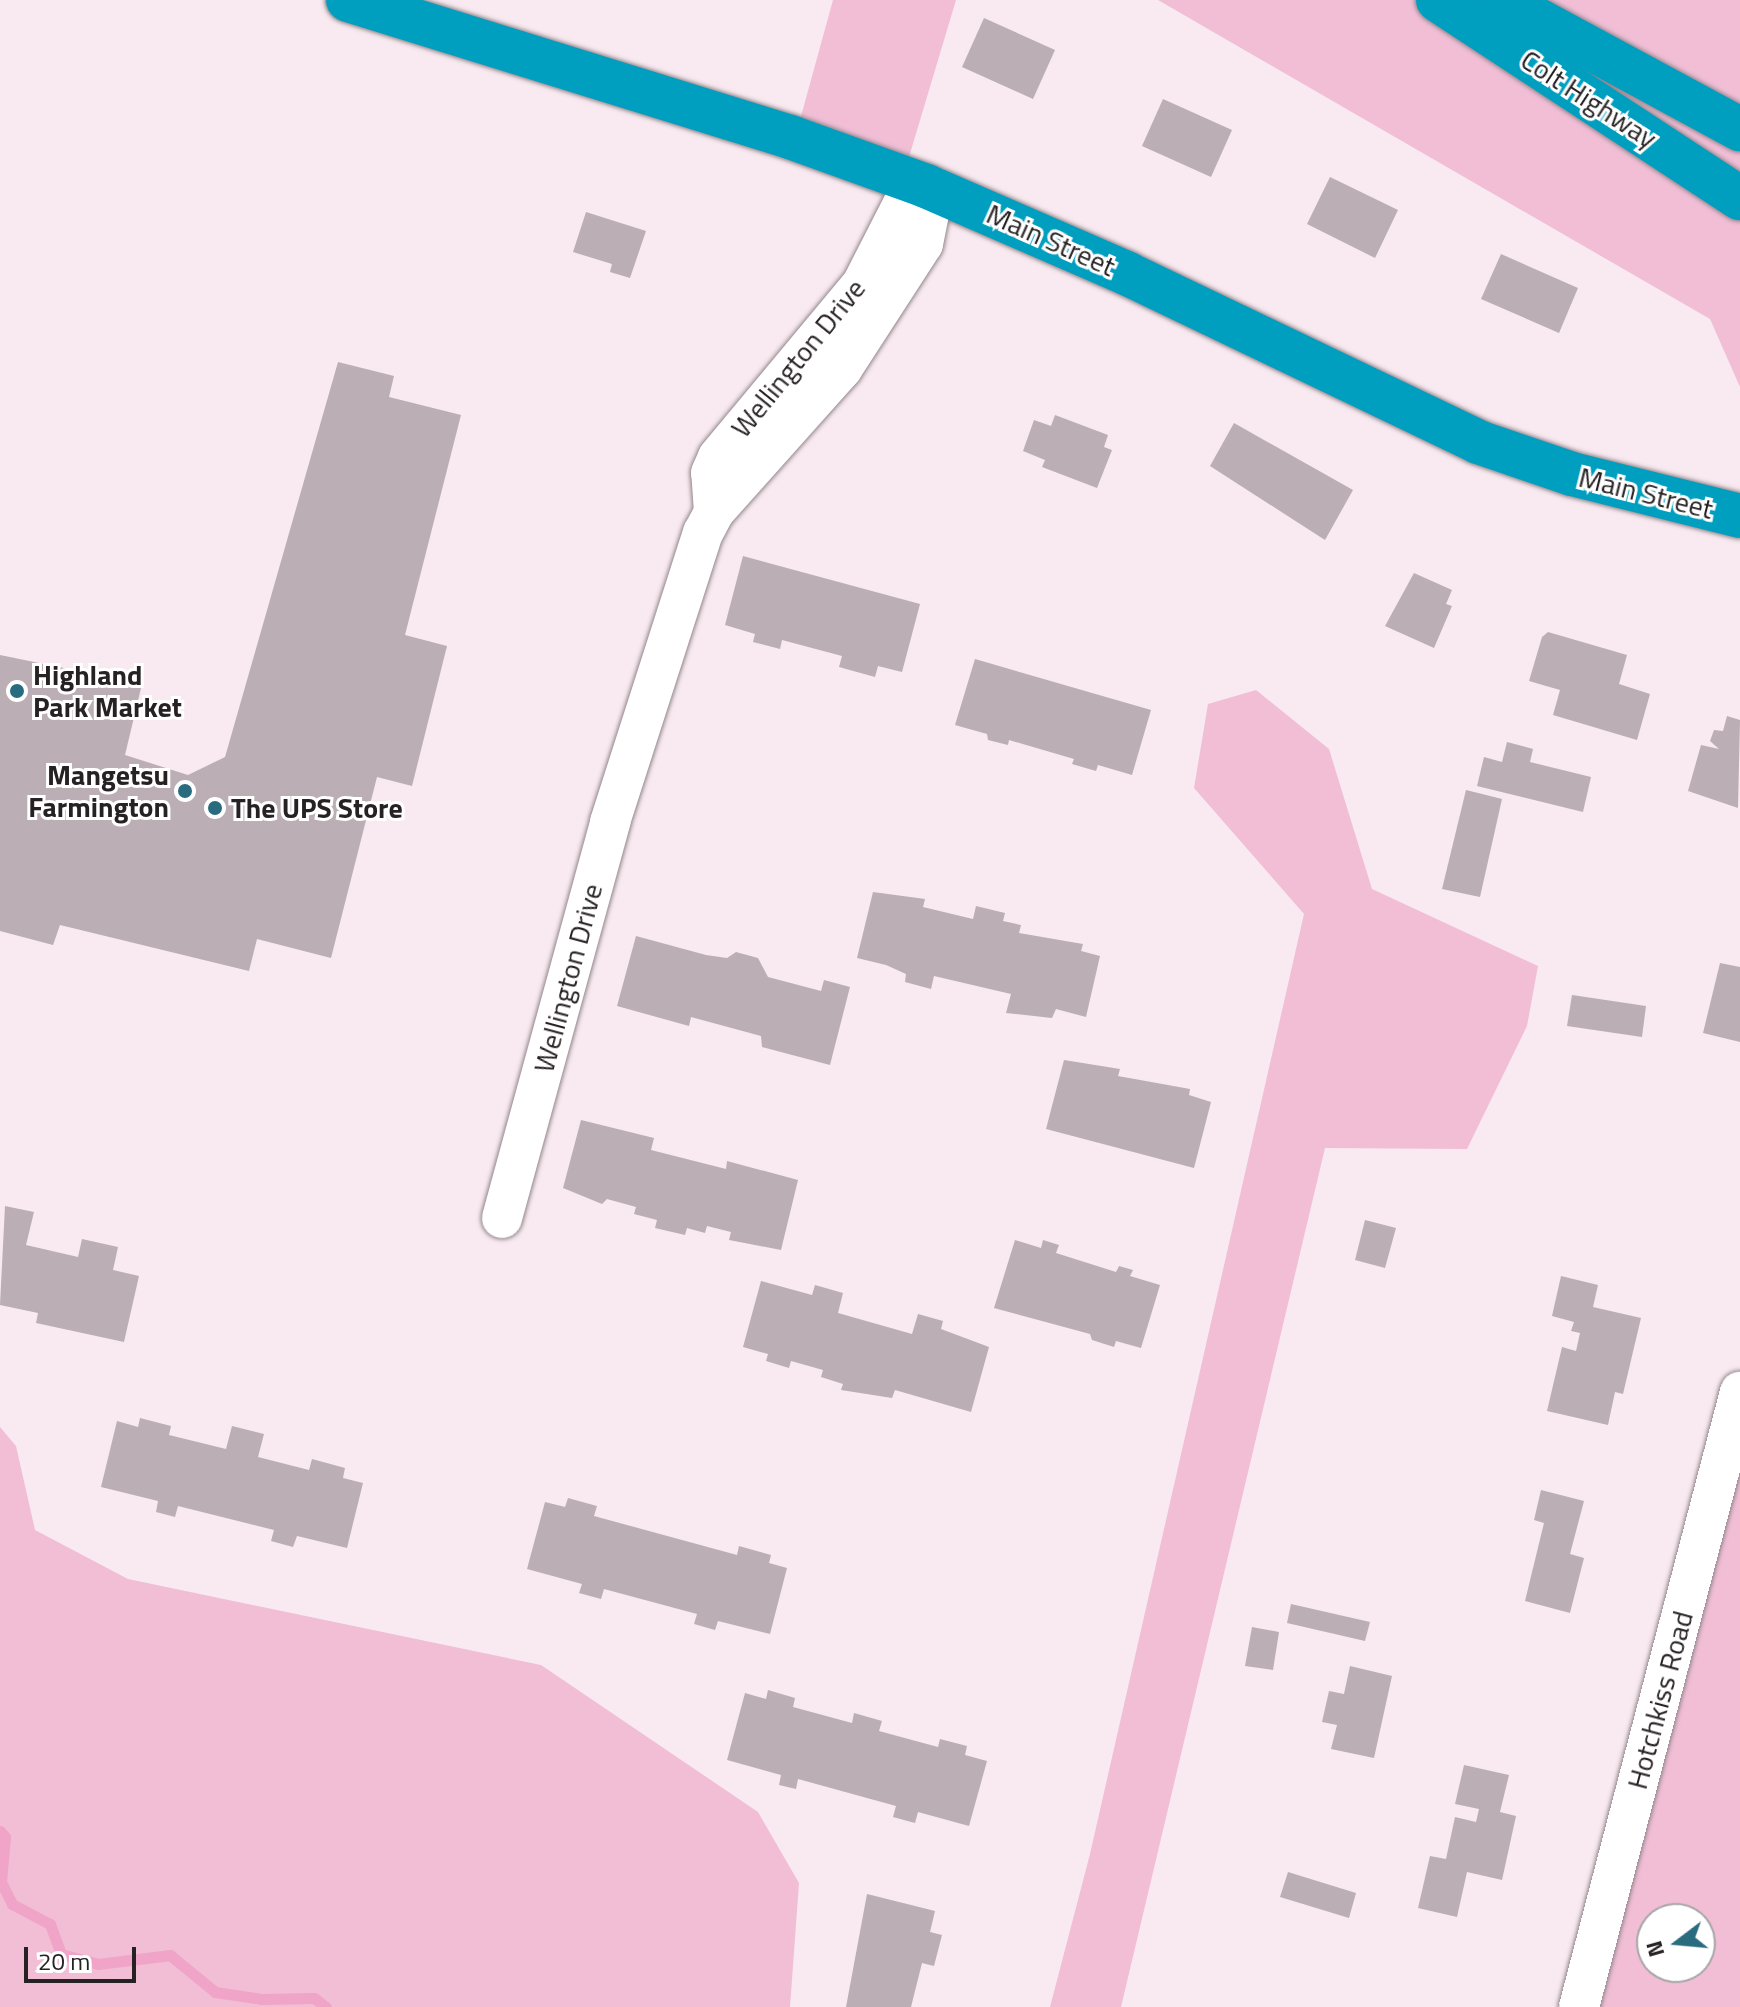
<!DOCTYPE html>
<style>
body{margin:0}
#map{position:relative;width:1740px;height:2007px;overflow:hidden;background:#f8eaf0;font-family:"Titillium Web",sans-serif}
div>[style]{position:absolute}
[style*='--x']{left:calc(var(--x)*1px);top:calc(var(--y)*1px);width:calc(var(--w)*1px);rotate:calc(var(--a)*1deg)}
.green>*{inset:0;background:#f1bed6}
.stream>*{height:11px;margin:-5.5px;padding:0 5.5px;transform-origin:5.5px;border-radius:5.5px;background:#efa4c8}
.building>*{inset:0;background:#bbaeb4}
.roads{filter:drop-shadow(0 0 2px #93868c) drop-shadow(0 0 2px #93868c)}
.street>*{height:40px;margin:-20px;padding:0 20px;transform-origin:20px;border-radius:20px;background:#fff}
.highway>*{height:44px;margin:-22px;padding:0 22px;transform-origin:22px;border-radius:22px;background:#009fc0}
.dots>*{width:22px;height:22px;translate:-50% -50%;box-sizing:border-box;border:4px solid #fff;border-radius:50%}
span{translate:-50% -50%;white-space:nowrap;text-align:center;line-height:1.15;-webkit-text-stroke:6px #fff;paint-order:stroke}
.street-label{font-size:28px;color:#262123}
.poi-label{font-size:28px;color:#262123;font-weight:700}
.left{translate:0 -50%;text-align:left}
.right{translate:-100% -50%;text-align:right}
.north{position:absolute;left:1636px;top:1903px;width:80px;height:80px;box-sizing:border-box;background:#fff;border:2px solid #a8a6a7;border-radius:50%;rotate:254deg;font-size:22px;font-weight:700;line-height:32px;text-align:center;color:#262123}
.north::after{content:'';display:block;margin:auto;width:28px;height:36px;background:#2a6c7f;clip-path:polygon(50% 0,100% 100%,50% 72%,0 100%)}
.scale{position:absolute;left:24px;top:1947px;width:112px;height:36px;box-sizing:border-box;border:4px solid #262123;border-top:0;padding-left:10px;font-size:24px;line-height:28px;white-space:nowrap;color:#262123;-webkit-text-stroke:6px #fff;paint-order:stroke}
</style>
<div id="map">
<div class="green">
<i style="clip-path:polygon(833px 0,956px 0,903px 177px,795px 138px)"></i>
<i style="clip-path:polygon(1158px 0,1740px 0,1740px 387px,1710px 319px)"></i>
<i style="clip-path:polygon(1256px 690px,1329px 749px,1372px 889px,1538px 966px,1527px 1026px,1467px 1149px,1325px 1148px,1121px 2007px,1050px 2007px,1090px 1854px,1304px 914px,1194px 788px,1208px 704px)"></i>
<i style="clip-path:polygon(evenodd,1740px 1402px,1740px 2007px,1579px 2007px,1740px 1402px,1652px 1919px,1700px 1919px,1700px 1967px,1652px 1967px,1652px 1919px)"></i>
<i style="clip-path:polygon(0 1427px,16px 1446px,35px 1530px,128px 1579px,541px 1665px,758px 1812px,799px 1883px,790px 2007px,0 2007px)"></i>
</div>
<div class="stream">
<i style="--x:0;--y:1831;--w:8;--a:50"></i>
<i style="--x:5;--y:1837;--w:45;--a:95.1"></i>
<i style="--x:1;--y:1882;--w:25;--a:63"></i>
<i style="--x:12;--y:1904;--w:43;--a:27.8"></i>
<i style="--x:50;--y:1924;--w:32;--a:70"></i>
<i style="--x:61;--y:1954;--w:38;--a:15"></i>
<i style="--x:98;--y:1964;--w:73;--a:-7.1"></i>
<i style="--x:170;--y:1955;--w:58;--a:39.4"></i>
<i style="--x:215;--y:1992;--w:48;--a:8.5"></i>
<i style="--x:262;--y:1999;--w:52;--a:-1.1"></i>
<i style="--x:314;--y:1998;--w:15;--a:37"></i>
</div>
<div class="building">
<i style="clip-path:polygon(984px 18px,1055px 50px,1033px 99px,962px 67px)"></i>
<i style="clip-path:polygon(1163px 99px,1232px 130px,1211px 177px,1142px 146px)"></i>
<i style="clip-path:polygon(1330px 177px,1398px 210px,1375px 258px,1307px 224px)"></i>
<i style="clip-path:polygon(586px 212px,646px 231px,630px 278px,610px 272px,612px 264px,573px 252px)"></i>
<i style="clip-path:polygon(1501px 254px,1578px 288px,1559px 333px,1481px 299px)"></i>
<i style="clip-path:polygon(338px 362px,394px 376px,389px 397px,461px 415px,405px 635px,447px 646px,412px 786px,377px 777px,331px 958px,257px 939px,249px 971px,60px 925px,53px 945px,0 931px,0 655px,142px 684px,125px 755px,188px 775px,225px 757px)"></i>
<i style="clip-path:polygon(1055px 415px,1108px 435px,1104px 447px,1112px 450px,1097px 488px,1042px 467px,1045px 460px,1023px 451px,1034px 420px,1051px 426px)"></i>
<i style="clip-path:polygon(1234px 423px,1353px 490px,1325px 540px,1210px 466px)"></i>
<i style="clip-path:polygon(743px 556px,920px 604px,902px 672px,878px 666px,875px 677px,839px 667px,842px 656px,782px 640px,780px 649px,753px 642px,755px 634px,725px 625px)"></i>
<i style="clip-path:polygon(1414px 573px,1452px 590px,1446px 604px,1452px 606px,1434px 648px,1385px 626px)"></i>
<i style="clip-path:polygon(1548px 632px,1627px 655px,1619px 684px,1650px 694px,1637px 740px,1553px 715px,1560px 690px,1529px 681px,1542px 637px)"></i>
<i style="clip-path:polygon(975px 659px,1151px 710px,1132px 775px,1098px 765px,1096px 771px,1072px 764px,1074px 759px,1009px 740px,1008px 745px,988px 740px,987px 734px,955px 725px)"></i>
<i style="clip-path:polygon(1727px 716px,1740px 720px,1738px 808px,1688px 791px,1701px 745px,1719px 749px,1710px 741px,1714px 730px,1723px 731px)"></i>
<i style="clip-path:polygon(1507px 742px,1533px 749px,1530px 762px,1591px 777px,1583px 812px,1477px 786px,1484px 757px,1502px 762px)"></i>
<i style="clip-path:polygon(1466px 790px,1502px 799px,1480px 897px,1442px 889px)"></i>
<i style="clip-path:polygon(873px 892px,925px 899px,923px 907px,973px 919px,976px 906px,1005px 913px,1003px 921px,1021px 925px,1019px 933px,1083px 944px,1081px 951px,1100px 956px,1086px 1017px,1056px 1009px,1052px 1018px,1006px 1013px,1011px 994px,934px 976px,931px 989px,905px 982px,906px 974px,886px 965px,857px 958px)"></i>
<i style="clip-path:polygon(636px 936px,706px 955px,727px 958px,736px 952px,758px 958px,768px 977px,821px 991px,824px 980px,850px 987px,830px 1065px,762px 1047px,761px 1036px,691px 1017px,689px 1026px,617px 1006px)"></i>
<i style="clip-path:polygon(1720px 963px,1740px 967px,1740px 1042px,1703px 1033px)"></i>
<i style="clip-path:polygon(1572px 995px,1646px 1006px,1642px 1037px,1567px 1026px)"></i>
<i style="clip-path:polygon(1064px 1060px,1120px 1069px,1118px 1076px,1190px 1089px,1189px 1095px,1211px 1102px,1194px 1168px,1046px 1129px)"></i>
<i style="clip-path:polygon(581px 1120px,654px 1138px,651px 1150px,726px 1169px,727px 1161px,798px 1180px,781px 1250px,729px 1240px,731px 1232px,707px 1226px,705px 1233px,687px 1228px,685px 1235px,655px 1228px,657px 1220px,634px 1214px,636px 1207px,607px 1199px,602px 1204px,563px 1188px)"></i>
<i style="clip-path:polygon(5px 1206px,34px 1212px,26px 1245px,78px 1257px,82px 1239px,118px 1247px,113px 1270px,139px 1276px,124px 1342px,36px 1323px,38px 1313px,0 1305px)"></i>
<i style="clip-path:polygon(1365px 1220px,1396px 1228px,1385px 1268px,1355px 1260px)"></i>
<i style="clip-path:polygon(1015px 1240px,1041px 1248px,1043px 1240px,1059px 1245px,1056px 1253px,1116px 1272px,1119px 1266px,1133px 1270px,1130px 1276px,1160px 1285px,1141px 1348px,1116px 1341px,1114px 1347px,1092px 1340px,1090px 1334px,994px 1308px)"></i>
<i style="clip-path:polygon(1561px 1276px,1598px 1285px,1593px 1307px,1641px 1318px,1623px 1394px,1615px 1392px,1608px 1425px,1547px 1411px,1562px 1347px,1576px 1351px,1580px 1333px,1571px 1331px,1574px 1322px,1552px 1316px)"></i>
<i style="clip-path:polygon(761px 1281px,812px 1295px,815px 1285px,843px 1293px,838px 1313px,912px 1334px,918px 1314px,943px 1321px,941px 1329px,989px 1347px,971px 1412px,895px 1390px,892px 1398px,841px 1390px,843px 1384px,821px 1377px,823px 1370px,791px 1361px,789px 1368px,766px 1361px,768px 1354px,743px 1347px)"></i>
<i style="clip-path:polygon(140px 1418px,171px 1426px,169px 1435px,226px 1449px,232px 1426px,264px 1434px,258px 1457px,309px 1470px,312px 1459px,345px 1468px,343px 1478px,363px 1483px,347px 1548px,297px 1536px,293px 1547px,271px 1541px,274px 1530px,178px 1506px,175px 1517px,156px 1512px,158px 1501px,101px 1487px,117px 1421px,138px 1427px)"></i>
<i style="clip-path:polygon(1541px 1490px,1584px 1501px,1570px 1554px,1584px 1558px,1570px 1613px,1525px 1601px,1544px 1523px,1534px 1520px)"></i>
<i style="clip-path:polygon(568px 1498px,597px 1506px,594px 1516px,737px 1555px,739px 1546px,771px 1555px,769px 1563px,787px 1568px,770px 1634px,718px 1621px,715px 1630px,694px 1624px,697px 1614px,604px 1589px,601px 1599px,579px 1593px,582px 1584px,527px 1569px,545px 1502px,565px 1507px)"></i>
<i style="clip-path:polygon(1291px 1604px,1370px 1622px,1365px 1641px,1287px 1623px)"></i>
<i style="clip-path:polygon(1252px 1627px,1279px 1632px,1273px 1670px,1245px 1666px)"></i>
<i style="clip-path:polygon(1350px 1666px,1392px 1676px,1374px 1758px,1331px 1749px,1337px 1725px,1322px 1722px,1329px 1691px,1344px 1694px)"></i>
<i style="clip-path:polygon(768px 1690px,795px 1698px,793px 1707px,852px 1723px,854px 1713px,882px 1721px,879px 1731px,938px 1747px,940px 1739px,967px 1746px,965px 1755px,987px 1761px,969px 1826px,918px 1812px,915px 1823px,893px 1817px,896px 1806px,798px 1779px,796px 1789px,779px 1785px,781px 1775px,727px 1760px,745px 1693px,766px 1699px)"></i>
<i style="clip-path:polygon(1464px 1765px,1509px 1775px,1500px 1812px,1516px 1816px,1502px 1880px,1467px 1872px,1457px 1917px,1418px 1908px,1430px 1856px,1446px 1859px,1455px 1817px,1476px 1822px,1479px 1809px,1455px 1804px)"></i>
<i style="clip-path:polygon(1288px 1872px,1356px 1893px,1349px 1918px,1280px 1897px)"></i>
<i style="clip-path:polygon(867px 1894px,935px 1911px,930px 1932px,942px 1935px,934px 1966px,922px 1963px,911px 2007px,846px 2007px)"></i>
</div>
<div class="roads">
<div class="street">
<i style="--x:714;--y:512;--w:39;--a:-94"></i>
<i style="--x:711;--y:473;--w:17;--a:-66"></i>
<i style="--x:718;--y:457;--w:225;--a:-50.2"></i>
<i style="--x:862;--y:284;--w:90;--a:-62.9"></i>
<i style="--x:903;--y:204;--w:29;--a:-38"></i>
<i style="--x:502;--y:1218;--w:410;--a:-74.7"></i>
<i style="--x:610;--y:822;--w:304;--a:-72.2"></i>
<i style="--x:703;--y:533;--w:24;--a:-62"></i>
<i style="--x:714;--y:512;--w:192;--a:-48.2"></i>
<i style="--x:842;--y:369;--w:149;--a:-57.1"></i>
<i style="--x:923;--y:244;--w:31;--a:-79"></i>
<i style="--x:929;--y:214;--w:28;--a:-96"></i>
<i style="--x:1579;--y:2007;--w:636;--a:-75.33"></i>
</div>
<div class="highway">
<i style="--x:348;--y:0;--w:463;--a:17.2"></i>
<i style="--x:790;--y:137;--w:145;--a:19.8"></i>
<i style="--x:926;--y:186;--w:220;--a:23.5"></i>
<i style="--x:1128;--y:274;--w:388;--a:25.6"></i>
<i style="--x:1478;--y:442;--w:99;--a:18.8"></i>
<i style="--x:1572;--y:474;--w:173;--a:14"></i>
<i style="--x:1438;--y:0;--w:361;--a:33.3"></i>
<i style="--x:1501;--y:0;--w:272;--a:28.4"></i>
</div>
</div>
<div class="dots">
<i style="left:17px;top:691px;background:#2a6c7f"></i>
<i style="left:185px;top:791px;background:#2a6c7f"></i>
<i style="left:215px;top:808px;background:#2a6c7f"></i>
</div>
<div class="street-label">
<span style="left:1589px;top:99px;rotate:33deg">Colt Highway</span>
<span style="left:1051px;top:240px;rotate:24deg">Main Street</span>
<span style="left:798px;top:358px;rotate:-51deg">Wellington Drive</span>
<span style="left:1646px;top:493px;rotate:14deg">Main Street</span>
<span style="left:568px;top:978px;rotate:-75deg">Wellington Drive</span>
<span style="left:1660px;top:1700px;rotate:-75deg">Hotchkiss Road</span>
</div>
<div class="poi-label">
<span class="left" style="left:33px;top:691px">Highland<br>Park Market</span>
<span class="right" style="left:169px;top:791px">Mangetsu<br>Farmington</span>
<span class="left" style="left:231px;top:808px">The UPS Store</span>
</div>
<div class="north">N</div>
<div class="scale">20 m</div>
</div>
